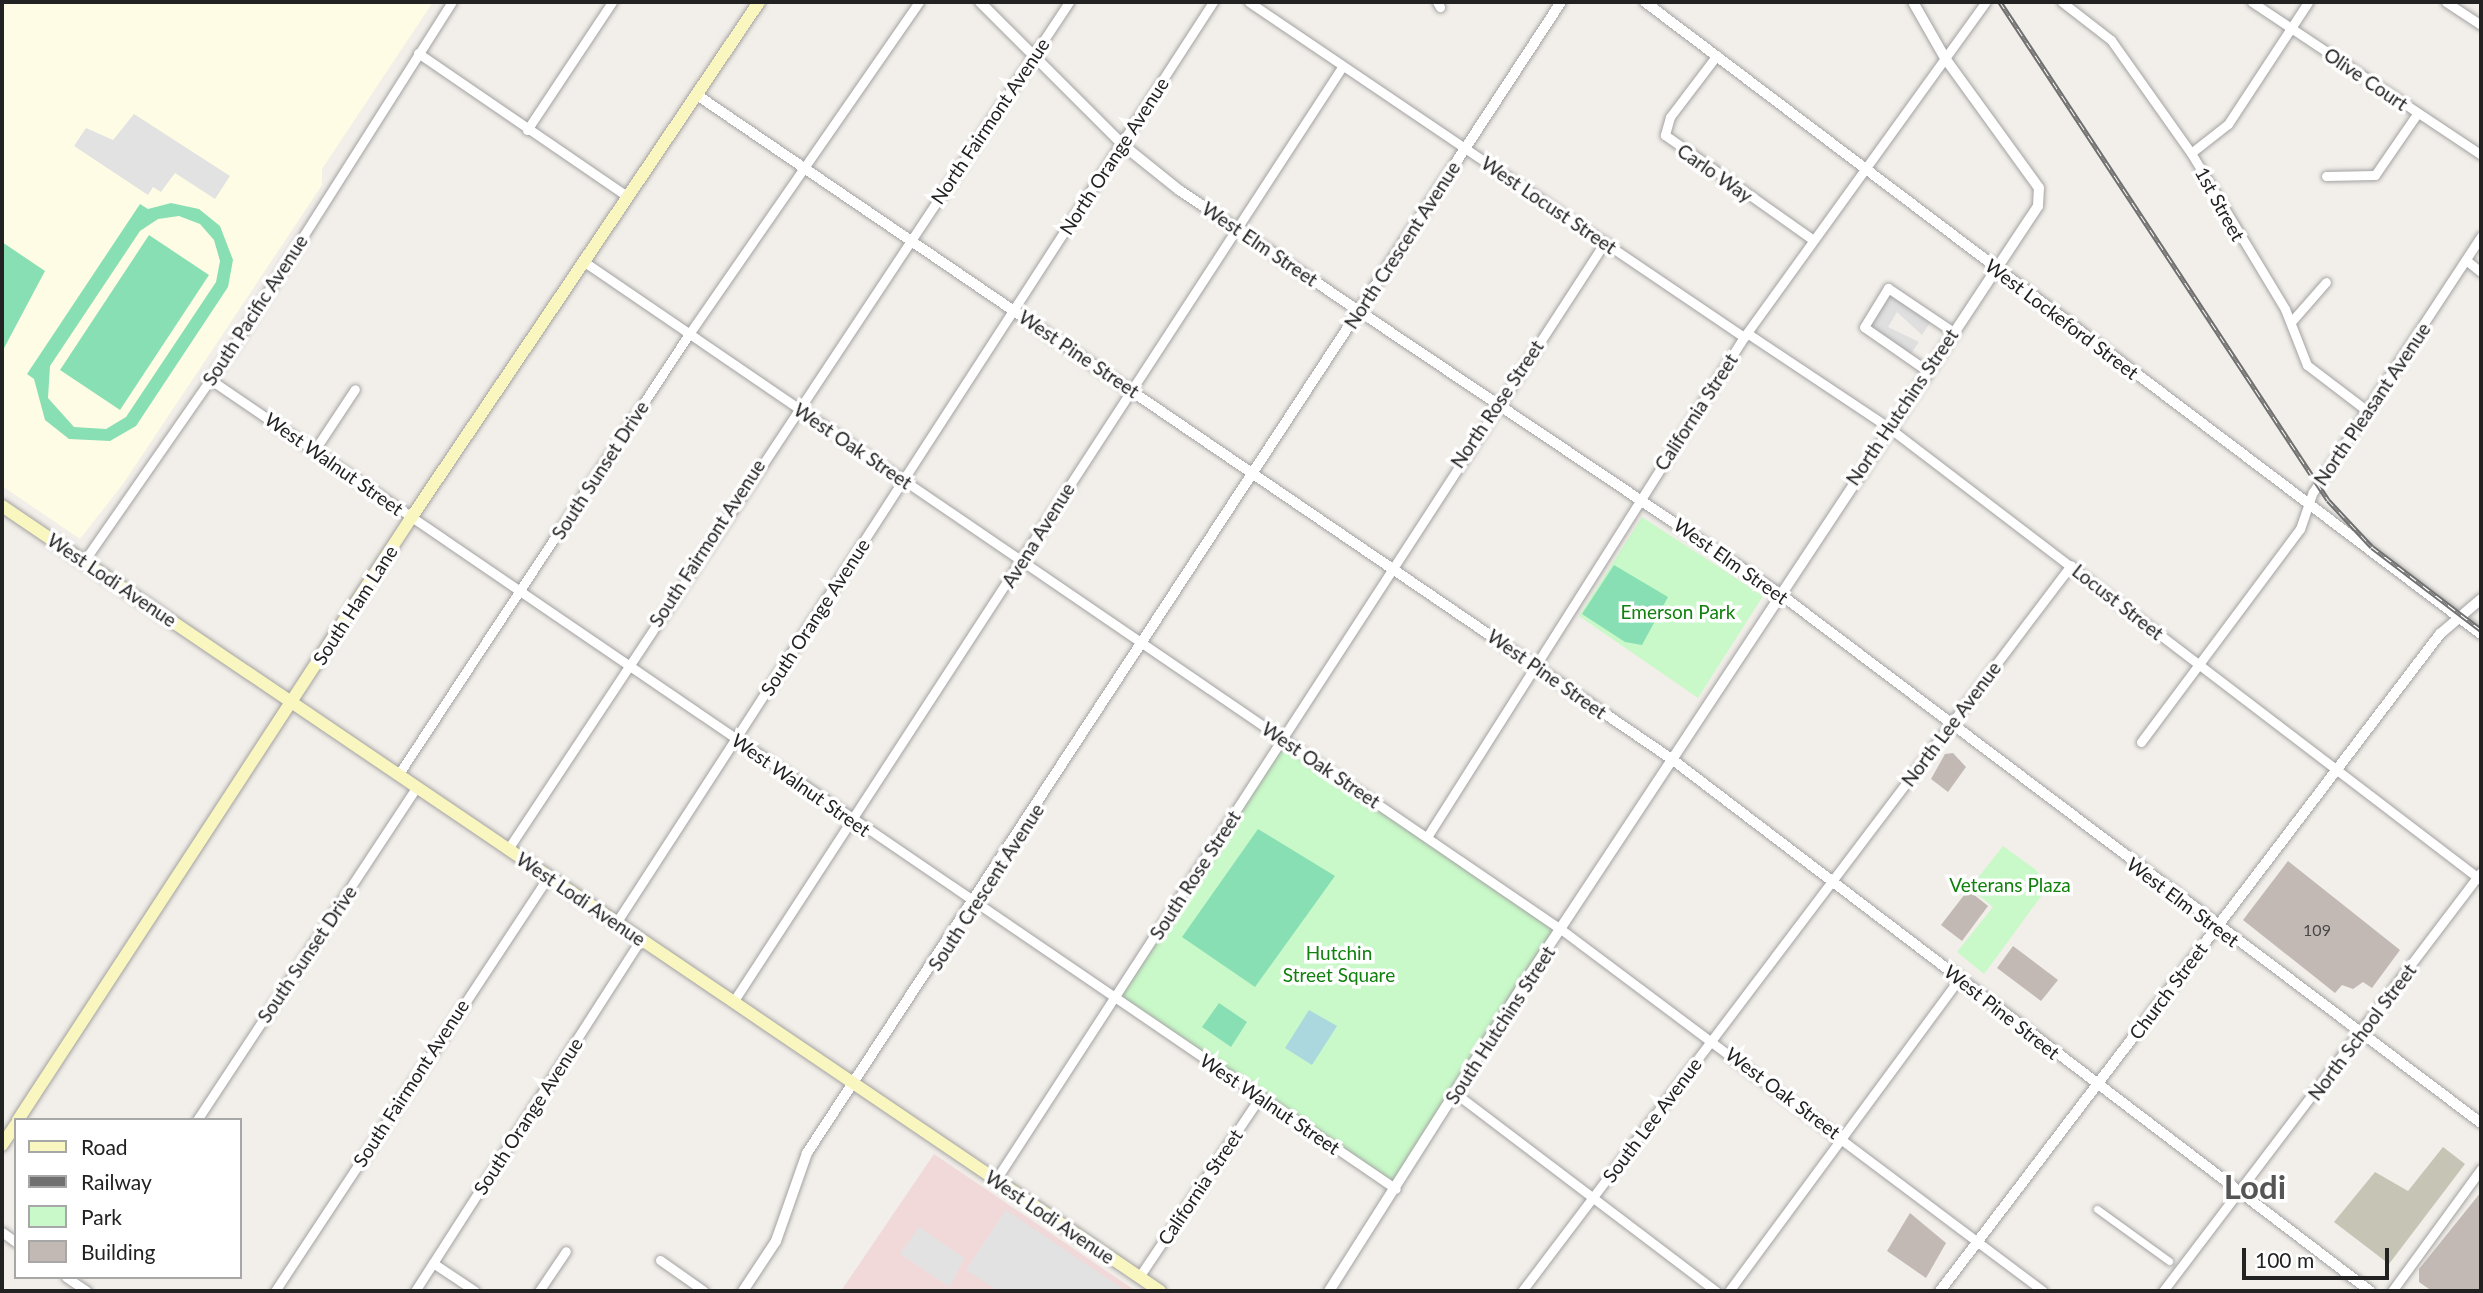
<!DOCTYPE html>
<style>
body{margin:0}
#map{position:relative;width:2483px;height:1293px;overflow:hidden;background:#f2eee9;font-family:Lato,sans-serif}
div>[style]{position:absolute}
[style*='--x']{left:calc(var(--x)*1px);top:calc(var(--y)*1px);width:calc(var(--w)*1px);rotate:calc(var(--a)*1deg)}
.residential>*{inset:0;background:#e0dfdf}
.commercial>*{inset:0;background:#f1d9da}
.education>*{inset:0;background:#fffce5}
.construction>*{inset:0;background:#c6c4b4}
.park>*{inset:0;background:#c9f9c8}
.pitch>*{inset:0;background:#89dfb4}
.parking>*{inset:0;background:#e2e2e2}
.water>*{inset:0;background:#aad8de}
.building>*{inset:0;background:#c2b9b5}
.roads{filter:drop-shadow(0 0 2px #a3a3a3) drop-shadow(0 0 2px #a3a3a3)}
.pedestrian>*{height:7px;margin:-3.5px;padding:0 3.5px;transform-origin:3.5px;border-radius:3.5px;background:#fff}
.minor>*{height:9px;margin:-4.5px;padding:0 4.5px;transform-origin:4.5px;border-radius:4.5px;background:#fff}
.tertiary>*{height:10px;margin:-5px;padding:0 5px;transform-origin:5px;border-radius:5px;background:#fff}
.secondary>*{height:12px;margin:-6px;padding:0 6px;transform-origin:6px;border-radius:6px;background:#f9f6bf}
.rail>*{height:5px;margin-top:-2.5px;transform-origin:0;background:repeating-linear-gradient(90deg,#fff 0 8px,#707070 0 16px);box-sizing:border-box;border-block:2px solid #707070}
span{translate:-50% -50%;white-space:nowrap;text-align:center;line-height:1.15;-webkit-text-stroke:7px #fff;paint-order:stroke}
.number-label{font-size:16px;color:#4a4847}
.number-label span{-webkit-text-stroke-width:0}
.street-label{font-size:19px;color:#222}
.park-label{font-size:19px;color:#11810e}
.town-label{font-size:33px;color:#555;font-weight:700}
.frame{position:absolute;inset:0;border:4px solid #222;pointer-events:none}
.legend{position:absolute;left:14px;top:1118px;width:228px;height:161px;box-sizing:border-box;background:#fff;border:2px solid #a7a7a7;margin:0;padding:9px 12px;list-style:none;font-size:21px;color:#222}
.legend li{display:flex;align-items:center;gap:14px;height:35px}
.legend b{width:35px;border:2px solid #a7a7a7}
.scale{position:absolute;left:2242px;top:1248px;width:147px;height:32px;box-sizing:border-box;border:4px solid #222;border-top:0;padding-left:9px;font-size:21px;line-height:24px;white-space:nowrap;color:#222;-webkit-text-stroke:5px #fff;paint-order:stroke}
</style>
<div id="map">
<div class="residential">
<i style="clip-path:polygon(1890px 294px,1931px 321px,1922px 335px,1897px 312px,1888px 327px,1919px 342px,1910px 355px,1869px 327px)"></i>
</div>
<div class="commercial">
<i style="clip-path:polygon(934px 1154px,1136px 1291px,841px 1291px)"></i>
</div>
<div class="education">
<i style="clip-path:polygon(2px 2px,433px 2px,322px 169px,322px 185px,123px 484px,80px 539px,2px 486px)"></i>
</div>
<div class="construction">
<i style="clip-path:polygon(2443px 1147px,2465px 1164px,2389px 1264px,2334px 1222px,2375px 1172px,2408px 1191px)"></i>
</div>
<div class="park">
<i style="clip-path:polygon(1642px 517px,1763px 596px,1698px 698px,1579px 616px)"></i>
<i style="clip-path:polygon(1282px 739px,1562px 930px,1396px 1189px,1116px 999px)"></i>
<i style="clip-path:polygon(2003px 846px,2036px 870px,2048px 887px,1984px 974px,1957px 952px,1993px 907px,1970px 888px)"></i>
</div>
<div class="pitch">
<i style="clip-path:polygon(evenodd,171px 203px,199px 209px,220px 226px,233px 260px,228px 287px,136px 426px,110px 441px,69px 439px,45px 420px,34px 379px,27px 374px,140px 204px,148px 209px,171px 203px,179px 216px,200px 224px,214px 240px,220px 261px,216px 282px,126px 417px,106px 429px,74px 427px,48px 398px,50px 366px,140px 231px,158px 219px,179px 216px)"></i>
<i style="clip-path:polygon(149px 235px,209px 275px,120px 410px,60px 370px)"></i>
<i style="clip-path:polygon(2px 242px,45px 271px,2px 352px)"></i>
<i style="clip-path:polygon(1614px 565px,1668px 597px,1642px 645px,1625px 642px,1582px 614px)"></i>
<i style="clip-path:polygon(1258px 829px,1335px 876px,1255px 987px,1182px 937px)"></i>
<i style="clip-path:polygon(1219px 1003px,1247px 1022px,1231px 1047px,1202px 1027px)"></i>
</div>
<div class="parking">
<i style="clip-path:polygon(134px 114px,230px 176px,215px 199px,175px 173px,161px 192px,153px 187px,148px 195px,74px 146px,86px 128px,113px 140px)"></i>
<i style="clip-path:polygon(1006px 1210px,1126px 1291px,998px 1291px,966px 1270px)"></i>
<i style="clip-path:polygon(919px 1227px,964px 1258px,950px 1287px,900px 1254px)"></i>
</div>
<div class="water">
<i style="clip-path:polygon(1309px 1010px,1337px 1026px,1312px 1065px,1285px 1048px)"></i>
</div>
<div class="building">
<i style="clip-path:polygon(1953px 753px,1966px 767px,1948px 792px,1931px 779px,1945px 754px)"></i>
<i style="clip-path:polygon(2288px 861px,2400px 950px,2372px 988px,2363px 982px,2353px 989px,2342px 985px,2335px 993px,2243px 920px)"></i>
<i style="clip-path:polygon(1968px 890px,1988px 906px,1962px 941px,1941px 925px)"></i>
<i style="clip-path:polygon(2013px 946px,2058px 980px,2041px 1001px,1997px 968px)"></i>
<i style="clip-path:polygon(2481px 1192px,2481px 1291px,2432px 1291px,2419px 1282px,2419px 1269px)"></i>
<i style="clip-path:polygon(1910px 1213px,1946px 1243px,1926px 1278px,1887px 1251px)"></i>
</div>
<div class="roads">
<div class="pedestrian">
<i style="--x:2097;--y:1209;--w:89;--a:35.8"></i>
</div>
<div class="minor">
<i style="--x:1249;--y:2;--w:598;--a:34.09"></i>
<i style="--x:1437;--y:2;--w:6;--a:59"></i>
<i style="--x:2062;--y:2;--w:62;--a:37.8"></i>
<i style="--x:2111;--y:40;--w:138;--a:54.7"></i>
<i style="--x:2191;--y:153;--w:182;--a:58.9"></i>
<i style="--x:2285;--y:309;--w:60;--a:68.6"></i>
<i style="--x:2307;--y:365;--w:74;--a:37.3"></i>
<i style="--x:2252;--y:2;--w:275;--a:33.7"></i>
<i style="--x:2446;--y:2;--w:42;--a:33.3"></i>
<i style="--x:418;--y:53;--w:253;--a:34.4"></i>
<i style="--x:1717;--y:55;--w:78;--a:127.2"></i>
<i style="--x:1670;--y:117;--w:19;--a:106"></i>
<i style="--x:1665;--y:135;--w:180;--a:35.3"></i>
<i style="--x:527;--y:130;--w:154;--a:-56.4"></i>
<i style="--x:2191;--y:153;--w:47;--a:-38.1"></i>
<i style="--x:2228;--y:124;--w:146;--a:-56.7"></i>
<i style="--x:2326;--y:176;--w:49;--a:-1.2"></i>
<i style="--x:2375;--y:175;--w:74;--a:-55.5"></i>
<i style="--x:2466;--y:260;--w:19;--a:39"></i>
<i style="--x:583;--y:261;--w:1186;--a:34.35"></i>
<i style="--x:1562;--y:930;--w:601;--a:36.89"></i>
<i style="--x:2291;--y:322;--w:53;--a:-48.8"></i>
<i style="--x:1747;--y:333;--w:169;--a:33.7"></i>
<i style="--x:1888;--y:427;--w:746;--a:37.38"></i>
<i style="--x:1926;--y:370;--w:75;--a:-145.3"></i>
<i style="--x:1864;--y:327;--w:46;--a:-58.4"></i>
<i style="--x:1888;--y:288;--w:77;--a:33.9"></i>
<i style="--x:208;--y:378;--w:1438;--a:34.32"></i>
<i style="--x:314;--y:451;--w:74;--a:-56.5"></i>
<i style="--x:84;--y:561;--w:267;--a:-55.2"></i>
<i style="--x:236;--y:342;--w:403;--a:-57.6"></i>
<i style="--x:2141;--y:742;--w:266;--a:-53.3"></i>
<i style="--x:2300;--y:529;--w:39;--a:-71"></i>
<i style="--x:2313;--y:492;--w:306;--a:-56.7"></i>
<i style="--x:398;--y:775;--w:528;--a:-56.58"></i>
<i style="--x:689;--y:334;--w:404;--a:-55.3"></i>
<i style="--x:1427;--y:837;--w:592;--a:-57.63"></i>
<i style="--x:1744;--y:337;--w:413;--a:-54.2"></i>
<i style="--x:508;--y:849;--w:1016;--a:-56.48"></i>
<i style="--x:616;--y:923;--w:1098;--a:-57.05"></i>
<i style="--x:733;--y:1002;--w:1116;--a:-56.92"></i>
<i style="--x:1455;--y:1093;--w:328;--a:37.2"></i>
<i style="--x:197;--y:1120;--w:398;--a:-56.6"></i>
<i style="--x:995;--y:1181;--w:1120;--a:-56.99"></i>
<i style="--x:2;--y:1232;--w:17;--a:36"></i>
<i style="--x:660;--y:1260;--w:54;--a:35.2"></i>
<i style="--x:433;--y:1263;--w:50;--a:33.7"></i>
<i style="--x:66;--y:1277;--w:25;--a:34"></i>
<i style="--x:1139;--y:1277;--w:217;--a:-56.1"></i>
<i style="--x:275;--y:1291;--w:496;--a:-56.6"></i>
<i style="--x:415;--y:1291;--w:417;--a:-57.3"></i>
<i style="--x:539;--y:1291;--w:48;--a:-56"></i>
<i style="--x:1522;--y:1291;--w:910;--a:-52.9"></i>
<i style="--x:1729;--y:1291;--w:388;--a:-53.6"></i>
<i style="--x:2163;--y:1291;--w:526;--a:-52.8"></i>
<i style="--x:2392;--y:1291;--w:151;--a:-53.9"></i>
</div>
<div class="tertiary">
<i style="--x:980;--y:2;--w:202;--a:45"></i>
<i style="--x:1123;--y:145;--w:72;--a:38.8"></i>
<i style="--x:1179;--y:190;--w:724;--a:33.91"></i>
<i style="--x:1780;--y:594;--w:878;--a:37.04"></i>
<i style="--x:1645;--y:2;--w:1048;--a:37.09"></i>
<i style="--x:697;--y:95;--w:1181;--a:34.27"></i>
<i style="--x:1673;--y:760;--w:876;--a:37.3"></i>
<i style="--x:743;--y:1291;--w:60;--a:-56.6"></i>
<i style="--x:776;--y:1241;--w:93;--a:-70.6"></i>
<i style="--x:807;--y:1153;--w:1376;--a:-56.77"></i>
<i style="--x:1329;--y:1291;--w:366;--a:-57.6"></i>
<i style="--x:1525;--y:982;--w:930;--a:-56.53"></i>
<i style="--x:2038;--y:206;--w:18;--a:-87"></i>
<i style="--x:2039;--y:188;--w:160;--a:-125.9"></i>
<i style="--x:1945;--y:58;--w:64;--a:-119.7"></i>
<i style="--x:1940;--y:1291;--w:826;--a:-52.73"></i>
<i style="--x:2440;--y:634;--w:54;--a:-40.5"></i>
</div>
<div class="secondary">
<i style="--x:2;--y:506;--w:1399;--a:34.13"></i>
<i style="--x:18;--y:1120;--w:719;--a:-56.86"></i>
<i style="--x:411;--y:518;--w:622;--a:-56"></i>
<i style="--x:2;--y:1145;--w:25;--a:-56"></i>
</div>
</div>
<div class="rail">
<i style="--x:2000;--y:2;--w:596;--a:56.63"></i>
<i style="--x:2328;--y:500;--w:64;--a:46.9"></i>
<i style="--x:2372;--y:547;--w:137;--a:37.3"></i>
</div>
<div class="number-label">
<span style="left:2317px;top:930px">109</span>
</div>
<div class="street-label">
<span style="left:2366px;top:79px;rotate:34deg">Olive Court</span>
<span style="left:990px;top:121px;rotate:-56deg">North Fairmont Avenue</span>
<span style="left:1114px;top:156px;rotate:-57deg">North Orange Avenue</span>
<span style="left:1715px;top:173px;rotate:35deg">Carlo Way</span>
<span style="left:2220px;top:204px;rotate:61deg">1st Street</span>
<span style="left:1549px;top:205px;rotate:34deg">West Locust Street</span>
<span style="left:1260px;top:244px;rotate:34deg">West Elm Street</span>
<span style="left:1402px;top:245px;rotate:-57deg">North Crescent Avenue</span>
<span style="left:255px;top:310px;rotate:-57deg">South Pacific Avenue</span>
<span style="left:2062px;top:319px;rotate:37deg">West Lockeford Street</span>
<span style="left:1079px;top:354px;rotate:34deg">West Pine Street</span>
<span style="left:1497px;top:404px;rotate:-56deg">North Rose Street</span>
<span style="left:2372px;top:404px;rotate:-56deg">North Pleasant Avenue</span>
<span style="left:1902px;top:407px;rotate:-56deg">North Hutchins Street</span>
<span style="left:1696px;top:412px;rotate:-57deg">California Street</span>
<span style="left:853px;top:446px;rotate:34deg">West Oak Street</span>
<span style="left:334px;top:464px;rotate:35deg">West Walnut Street</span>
<span style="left:600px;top:470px;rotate:-57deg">South Sunset Drive</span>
<span style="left:1038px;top:535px;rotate:-58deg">Avena Avenue</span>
<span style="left:707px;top:543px;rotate:-57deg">South Fairmont Avenue</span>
<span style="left:1731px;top:561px;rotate:35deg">West Elm Street</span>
<span style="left:112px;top:580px;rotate:34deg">West Lodi Avenue</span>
<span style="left:2118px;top:602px;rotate:38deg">Locust Street</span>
<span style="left:355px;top:605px;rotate:-57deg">South Ham Lane</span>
<span style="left:815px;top:617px;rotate:-57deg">South Orange Avenue</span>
<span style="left:1547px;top:674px;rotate:35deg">West Pine Street</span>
<span style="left:1951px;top:724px;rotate:-53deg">North Lee Avenue</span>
<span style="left:1321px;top:765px;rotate:34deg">West Oak Street</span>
<span style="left:801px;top:785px;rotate:35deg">West Walnut Street</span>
<span style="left:1195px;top:875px;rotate:-57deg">South Rose Street</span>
<span style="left:986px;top:887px;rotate:-57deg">South Crescent Avenue</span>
<span style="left:581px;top:899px;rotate:34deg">West Lodi Avenue</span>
<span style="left:2183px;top:902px;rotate:37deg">West Elm Street</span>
<span style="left:307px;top:954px;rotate:-56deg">South Sunset Drive</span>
<span style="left:2168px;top:991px;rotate:-53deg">Church Street</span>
<span style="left:2002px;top:1012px;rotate:38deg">West Pine Street</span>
<span style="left:1500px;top:1025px;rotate:-57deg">South Hutchins Street</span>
<span style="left:2362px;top:1032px;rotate:-53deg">North School Street</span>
<span style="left:411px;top:1083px;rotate:-57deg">South Fairmont Avenue</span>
<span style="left:1783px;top:1093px;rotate:37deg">West Oak Street</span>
<span style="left:1270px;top:1104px;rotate:34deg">West Walnut Street</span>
<span style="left:528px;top:1116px;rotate:-57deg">South Orange Avenue</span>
<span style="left:1652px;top:1120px;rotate:-53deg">South Lee Avenue</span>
<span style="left:1200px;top:1187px;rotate:-56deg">California Street</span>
<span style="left:1050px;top:1217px;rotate:34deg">West Lodi Avenue</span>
</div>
<div class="park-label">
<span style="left:1678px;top:612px">Emerson Park</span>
<span style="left:2010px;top:885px">Veterans Plaza</span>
<span style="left:1339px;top:964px">Hutchin<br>Street Square</span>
</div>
<div class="town-label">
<span style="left:2255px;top:1187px">Lodi</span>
</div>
<div class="frame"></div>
<ul class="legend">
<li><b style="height:9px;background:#f9f6bf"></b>Road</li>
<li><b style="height:9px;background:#707070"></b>Railway</li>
<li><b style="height:19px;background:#c9f9c8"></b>Park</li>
<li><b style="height:19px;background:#c2b9b5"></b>Building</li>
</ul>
<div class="scale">100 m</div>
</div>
